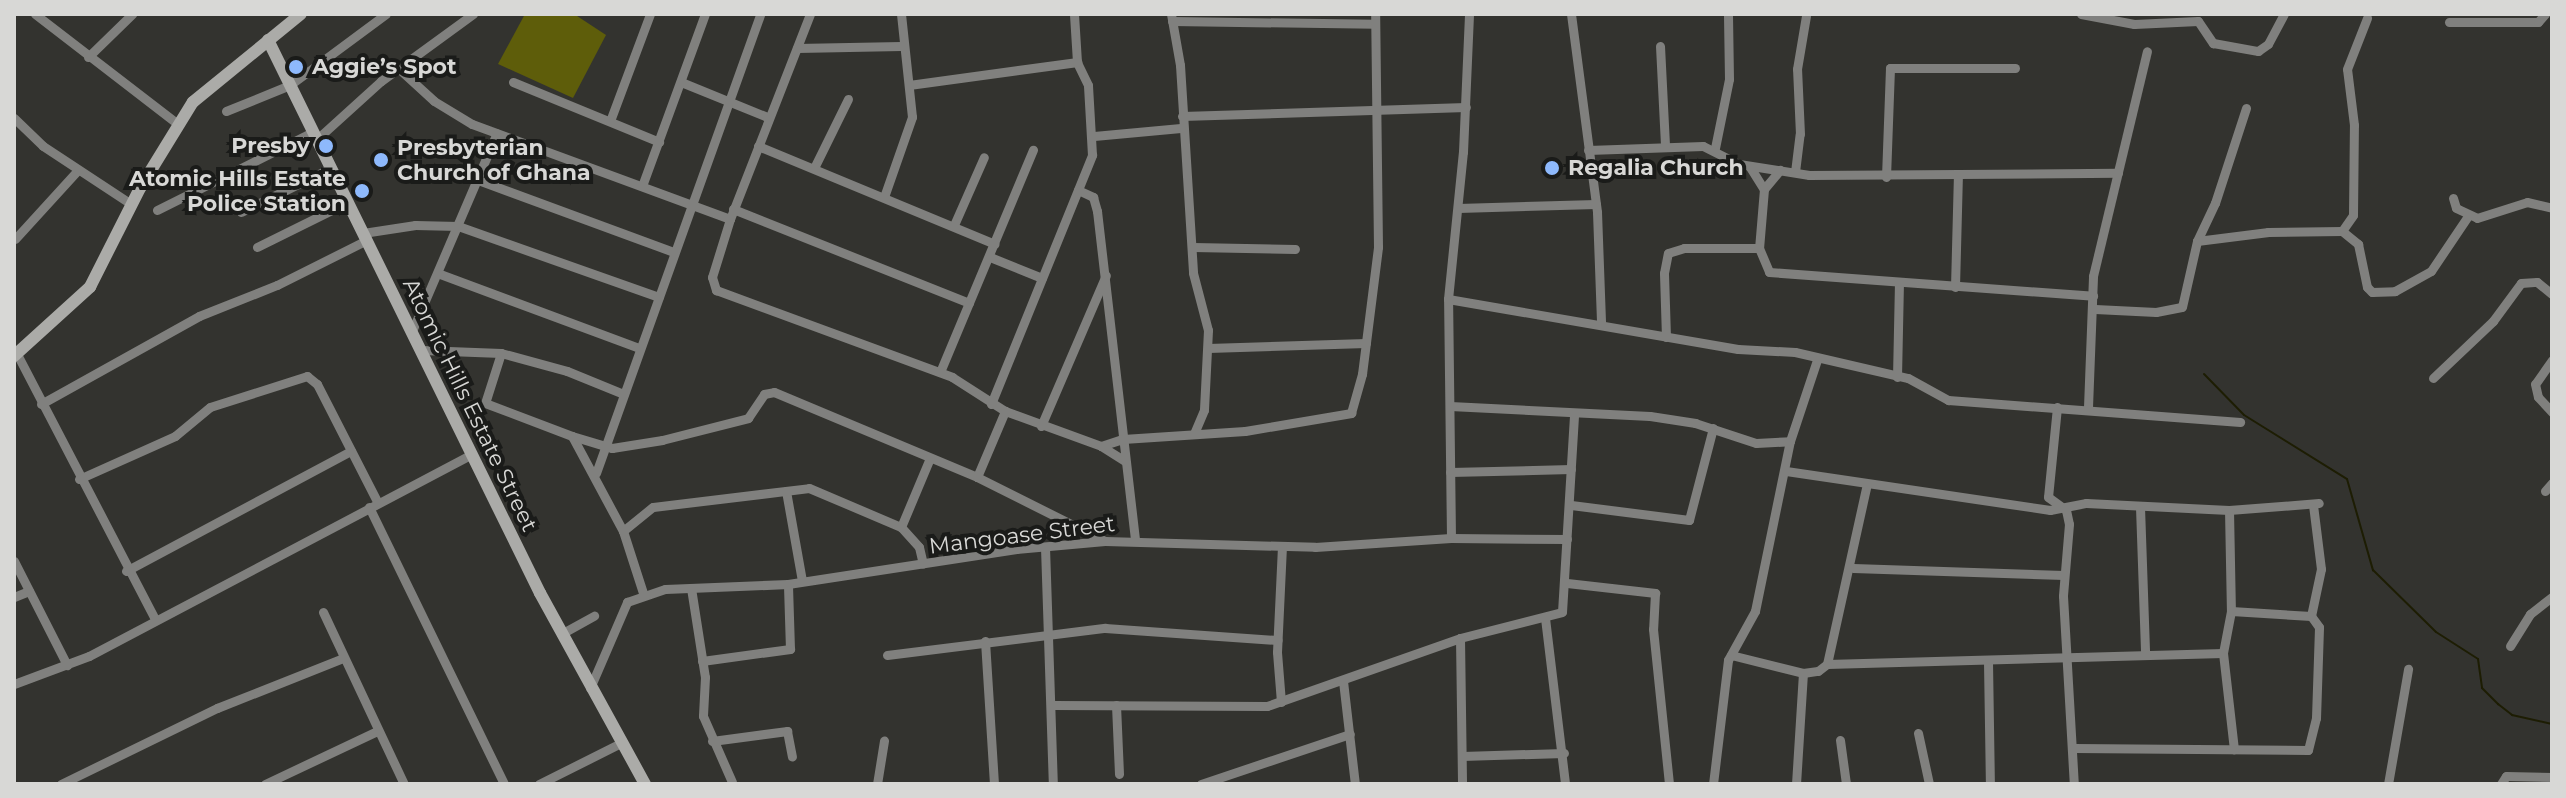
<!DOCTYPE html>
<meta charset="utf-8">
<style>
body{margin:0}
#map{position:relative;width:2566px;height:798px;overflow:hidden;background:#33332f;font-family:Montserrat,sans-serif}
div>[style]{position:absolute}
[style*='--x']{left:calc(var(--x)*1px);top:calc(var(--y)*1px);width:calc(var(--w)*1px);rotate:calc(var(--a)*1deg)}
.green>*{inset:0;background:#5e5d0a}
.stream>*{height:2px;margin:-1px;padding:0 1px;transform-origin:1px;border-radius:1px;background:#1d1d03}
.street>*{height:9px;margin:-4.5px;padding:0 4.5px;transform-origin:4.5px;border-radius:4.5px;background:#80807e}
.secondary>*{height:12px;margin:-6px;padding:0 6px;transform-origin:6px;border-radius:6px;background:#ababa8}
.dots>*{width:22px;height:22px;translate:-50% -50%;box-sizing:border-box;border:4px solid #1a1b19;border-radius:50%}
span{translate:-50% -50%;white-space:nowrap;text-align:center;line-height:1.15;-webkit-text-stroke:8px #1a1b19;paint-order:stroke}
.poi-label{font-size:22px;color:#d8d8d6;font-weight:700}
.left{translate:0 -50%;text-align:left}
.right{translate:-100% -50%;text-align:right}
.street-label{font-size:22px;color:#d8d8d6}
.frame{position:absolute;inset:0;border:16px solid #d8d8d6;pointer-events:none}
</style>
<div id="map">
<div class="green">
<i style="clip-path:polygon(525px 14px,574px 14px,606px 35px,573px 98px,498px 64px)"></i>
</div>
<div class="stream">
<i style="--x:2204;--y:374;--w:57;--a:45.7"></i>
<i style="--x:2244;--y:415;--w:121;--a:31.9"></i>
<i style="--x:2347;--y:479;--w:95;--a:74.1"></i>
<i style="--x:2373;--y:570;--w:88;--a:44.5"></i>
<i style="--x:2436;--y:632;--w:50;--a:32.7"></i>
<i style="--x:2478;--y:659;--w:29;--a:82"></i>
<i style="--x:2482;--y:688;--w:23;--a:45"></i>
<i style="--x:2498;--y:704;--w:18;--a:38"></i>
<i style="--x:2512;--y:715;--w:41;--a:12.7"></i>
</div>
<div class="street">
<i style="--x:35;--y:14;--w:180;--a:37.6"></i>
<i style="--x:810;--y:14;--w:220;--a:111.3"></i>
<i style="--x:730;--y:219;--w:61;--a:107.2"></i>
<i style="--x:712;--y:277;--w:14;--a:73"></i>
<i style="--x:716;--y:290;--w:252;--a:20.2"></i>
<i style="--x:952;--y:377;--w:63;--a:32.7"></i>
<i style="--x:1005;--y:411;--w:102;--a:20"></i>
<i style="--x:1101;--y:446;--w:28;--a:32"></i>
<i style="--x:1171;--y:14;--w:52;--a:80"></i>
<i style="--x:1180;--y:65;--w:208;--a:86.4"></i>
<i style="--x:1193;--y:273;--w:59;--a:75.3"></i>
<i style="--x:1208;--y:330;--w:80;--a:92.9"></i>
<i style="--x:1204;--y:410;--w:26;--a:113"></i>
<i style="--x:1571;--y:14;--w:200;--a:82.5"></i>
<i style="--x:1597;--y:212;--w:111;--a:87.9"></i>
<i style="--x:2081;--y:14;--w:54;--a:10.7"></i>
<i style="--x:2134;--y:24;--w:64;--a:-2.7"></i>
<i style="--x:1172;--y:21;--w:203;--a:0.8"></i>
<i style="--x:2198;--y:21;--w:27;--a:56"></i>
<i style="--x:2213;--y:43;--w:46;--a:10.1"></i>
<i style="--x:2258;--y:51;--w:12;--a:-35"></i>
<i style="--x:2268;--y:44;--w:34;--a:-62"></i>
<i style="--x:2449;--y:22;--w:89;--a:0"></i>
<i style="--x:2538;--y:22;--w:11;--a:-49"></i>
<i style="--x:1660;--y:46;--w:100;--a:87.1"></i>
<i style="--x:797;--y:48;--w:104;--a:-1.1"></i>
<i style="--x:88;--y:57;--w:62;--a:-44.3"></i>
<i style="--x:399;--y:69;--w:47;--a:42.4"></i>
<i style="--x:434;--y:101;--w:44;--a:31.2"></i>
<i style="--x:472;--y:124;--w:275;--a:20.2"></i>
<i style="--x:513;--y:82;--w:158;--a:22.3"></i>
<i style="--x:681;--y:82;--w:93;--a:22.1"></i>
<i style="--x:909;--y:85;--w:170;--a:-7.8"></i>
<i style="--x:226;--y:111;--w:69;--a:-22.1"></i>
<i style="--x:290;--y:85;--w:119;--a:-36.5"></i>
<i style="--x:1182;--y:116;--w:284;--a:-1.8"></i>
<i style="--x:14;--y:118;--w:40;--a:44"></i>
<i style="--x:43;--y:146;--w:105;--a:33.4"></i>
<i style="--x:610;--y:121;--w:114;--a:-69.5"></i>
<i style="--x:1094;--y:136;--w:87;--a:-5.3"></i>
<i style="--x:317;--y:139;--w:86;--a:-42.2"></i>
<i style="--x:381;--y:81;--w:114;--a:-36.1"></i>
<i style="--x:758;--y:146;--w:256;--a:22.5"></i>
<i style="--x:1715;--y:148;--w:70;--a:-78.5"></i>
<i style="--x:1729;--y:79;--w:65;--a:-90.9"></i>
<i style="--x:1588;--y:150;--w:115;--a:-2"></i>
<i style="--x:1703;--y:146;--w:40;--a:26.6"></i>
<i style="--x:1739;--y:164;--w:71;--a:8.9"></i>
<i style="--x:1809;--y:175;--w:309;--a:-0.4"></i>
<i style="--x:1750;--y:167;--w:26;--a:58"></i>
<i style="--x:1764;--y:189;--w:59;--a:94.8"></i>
<i style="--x:1759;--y:248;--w:26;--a:67"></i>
<i style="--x:1769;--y:272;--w:325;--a:4.2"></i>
<i style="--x:814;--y:168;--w:77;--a:-63.8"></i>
<i style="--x:1795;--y:172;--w:38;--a:-83"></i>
<i style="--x:1800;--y:134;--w:65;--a:-92.6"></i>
<i style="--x:1797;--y:69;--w:54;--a:-80.4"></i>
<i style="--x:1886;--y:177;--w:109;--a:-87.9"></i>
<i style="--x:1890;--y:68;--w:125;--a:0"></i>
<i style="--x:478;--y:180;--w:209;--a:20.2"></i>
<i style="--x:642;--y:186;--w:183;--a:-69.9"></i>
<i style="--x:1764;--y:189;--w:25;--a:-50"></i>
<i style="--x:1078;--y:190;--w:17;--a:25"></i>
<i style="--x:1093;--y:197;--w:15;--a:74"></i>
<i style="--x:1097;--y:211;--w:332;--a:83.4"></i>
<i style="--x:884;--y:197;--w:85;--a:-70.7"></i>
<i style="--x:912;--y:117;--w:104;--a:-96.1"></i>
<i style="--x:2453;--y:198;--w:10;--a:73"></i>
<i style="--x:2456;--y:208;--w:23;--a:25"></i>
<i style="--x:2477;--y:218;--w:52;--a:-17.7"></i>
<i style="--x:2527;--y:202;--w:26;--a:13"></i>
<i style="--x:1458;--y:208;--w:138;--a:-1.7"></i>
<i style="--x:733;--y:209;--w:254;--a:21.7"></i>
<i style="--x:157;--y:210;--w:174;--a:-26.6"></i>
<i style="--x:241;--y:212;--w:100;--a:-26.1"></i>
<i style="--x:954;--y:225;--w:74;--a:-66.2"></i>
<i style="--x:2342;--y:231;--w:19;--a:-55"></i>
<i style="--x:2353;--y:215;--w:90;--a:-89.4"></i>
<i style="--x:2354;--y:125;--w:56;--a:-97.1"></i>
<i style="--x:2347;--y:69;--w:55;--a:-68.6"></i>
<i style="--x:363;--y:233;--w:53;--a:-8.7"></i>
<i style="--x:415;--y:225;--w:43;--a:1.3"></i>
<i style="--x:458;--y:226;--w:213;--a:19.5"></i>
<i style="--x:15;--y:239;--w:93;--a:-47.6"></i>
<i style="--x:2197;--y:241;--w:72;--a:-7.2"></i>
<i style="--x:2268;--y:232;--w:74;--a:-0.8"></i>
<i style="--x:2342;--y:231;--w:21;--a:39"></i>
<i style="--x:2358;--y:244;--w:44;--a:78.2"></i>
<i style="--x:2367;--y:287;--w:7;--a:45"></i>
<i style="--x:2372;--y:292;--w:23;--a:-2"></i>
<i style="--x:2395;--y:291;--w:41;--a:-29.1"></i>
<i style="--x:2431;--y:271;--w:66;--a:-56.1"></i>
<i style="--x:257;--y:247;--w:102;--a:-26.3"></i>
<i style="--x:1193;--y:247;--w:102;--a:1.1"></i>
<i style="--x:990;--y:257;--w:56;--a:22"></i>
<i style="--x:440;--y:274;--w:212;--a:20.4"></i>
<i style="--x:1955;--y:287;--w:111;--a:-88.5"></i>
<i style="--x:1448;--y:299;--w:294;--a:9.8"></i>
<i style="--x:1738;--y:349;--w:57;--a:3"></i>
<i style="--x:1795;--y:352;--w:116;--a:13"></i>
<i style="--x:1908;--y:378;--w:46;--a:28.8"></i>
<i style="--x:1948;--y:400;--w:293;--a:4.3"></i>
<i style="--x:2095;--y:309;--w:61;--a:2.8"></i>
<i style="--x:2156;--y:312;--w:26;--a:-11"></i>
<i style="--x:2182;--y:307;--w:68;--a:-77.2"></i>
<i style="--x:2197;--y:241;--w:42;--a:-64.7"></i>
<i style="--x:2215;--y:203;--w:100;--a:-71.9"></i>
<i style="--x:412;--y:331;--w:215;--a:-66.8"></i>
<i style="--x:1666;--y:337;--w:64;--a:-91.8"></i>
<i style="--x:1664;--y:273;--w:20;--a:-79"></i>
<i style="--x:1668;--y:253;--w:17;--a:-17"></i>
<i style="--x:1684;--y:248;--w:75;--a:0"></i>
<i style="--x:1208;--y:348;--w:158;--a:-1.8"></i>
<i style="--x:422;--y:350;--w:79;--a:2.2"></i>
<i style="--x:501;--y:353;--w:68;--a:15.3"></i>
<i style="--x:567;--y:371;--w:58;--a:22.2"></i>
<i style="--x:501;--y:353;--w:52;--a:107.7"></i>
<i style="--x:485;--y:403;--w:93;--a:20.8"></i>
<i style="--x:572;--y:436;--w:108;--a:61.8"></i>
<i style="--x:623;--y:531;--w:65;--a:72.1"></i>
<i style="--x:17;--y:354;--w:299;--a:62.5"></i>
<i style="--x:2552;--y:360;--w:29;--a:125"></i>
<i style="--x:2535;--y:384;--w:13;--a:77"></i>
<i style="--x:2538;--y:397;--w:21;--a:47"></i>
<i style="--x:940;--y:372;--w:241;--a:-67.3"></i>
<i style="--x:1897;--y:377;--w:94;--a:-88.8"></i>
<i style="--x:2433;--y:378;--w:83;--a:-43.5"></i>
<i style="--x:2493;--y:321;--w:47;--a:-53.6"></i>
<i style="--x:2521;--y:283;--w:16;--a:-4"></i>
<i style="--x:2537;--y:282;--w:19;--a:39"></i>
<i style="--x:41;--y:404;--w:181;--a:-29.1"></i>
<i style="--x:199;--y:316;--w:84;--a:-21.7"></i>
<i style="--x:277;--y:285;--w:101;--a:-26.6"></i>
<i style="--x:991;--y:404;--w:269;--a:-67.9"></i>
<i style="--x:1092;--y:155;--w:70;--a:-93.3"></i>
<i style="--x:1088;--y:85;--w:25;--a:-116"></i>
<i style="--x:1077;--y:62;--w:48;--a:-93.6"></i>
<i style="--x:1450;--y:406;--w:200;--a:2.9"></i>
<i style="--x:1650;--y:416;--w:46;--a:8.8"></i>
<i style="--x:1695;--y:423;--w:64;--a:18.2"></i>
<i style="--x:1756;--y:443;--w:34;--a:-3"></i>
<i style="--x:2057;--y:407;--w:90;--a:95.7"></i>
<i style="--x:2048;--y:497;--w:22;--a:36"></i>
<i style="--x:2066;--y:510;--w:14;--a:78"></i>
<i style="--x:2069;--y:524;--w:72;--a:94.8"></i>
<i style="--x:2063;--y:596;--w:188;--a:86.7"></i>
<i style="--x:2088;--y:407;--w:131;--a:-87.8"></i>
<i style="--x:2093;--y:276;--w:231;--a:-76.5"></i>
<i style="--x:1041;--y:426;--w:164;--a:-66.7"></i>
<i style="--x:572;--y:436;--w:42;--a:16.7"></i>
<i style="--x:612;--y:448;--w:51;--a:-9.1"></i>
<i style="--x:662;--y:440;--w:89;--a:-14.3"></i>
<i style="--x:748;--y:418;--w:29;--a:-56"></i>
<i style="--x:764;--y:394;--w:10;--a:-11"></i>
<i style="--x:774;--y:392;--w:220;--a:22.7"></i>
<i style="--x:977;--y:477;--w:143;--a:26.6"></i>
<i style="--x:1101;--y:446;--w:23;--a:-18"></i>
<i style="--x:1123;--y:439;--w:122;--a:-3.8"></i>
<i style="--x:1245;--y:431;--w:108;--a:-9.6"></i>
<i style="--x:1351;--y:413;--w:41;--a:-74.2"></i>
<i style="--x:1362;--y:374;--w:128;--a:-82.8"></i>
<i style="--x:1378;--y:247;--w:233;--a:-90.7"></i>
<i style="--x:1786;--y:471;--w:267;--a:8.4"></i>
<i style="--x:2050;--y:510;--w:37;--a:-11"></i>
<i style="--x:2086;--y:503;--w:143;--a:2.8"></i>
<i style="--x:2229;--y:510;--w:90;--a:-4.4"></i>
<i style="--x:1450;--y:472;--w:121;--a:-1.4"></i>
<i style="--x:596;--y:473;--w:487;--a:-70.3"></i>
<i style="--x:977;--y:477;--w:72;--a:-67"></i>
<i style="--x:79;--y:479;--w:105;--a:-24.1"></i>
<i style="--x:175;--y:436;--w:45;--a:-39.6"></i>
<i style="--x:210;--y:407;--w:102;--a:-17.7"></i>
<i style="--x:307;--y:376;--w:13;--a:39"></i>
<i style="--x:317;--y:384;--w:131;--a:62.9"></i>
<i style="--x:786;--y:491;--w:91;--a:79.9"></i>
<i style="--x:2545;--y:491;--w:11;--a:-49"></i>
<i style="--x:1571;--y:505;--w:119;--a:7.2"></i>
<i style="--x:1689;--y:520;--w:95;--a:-75.4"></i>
<i style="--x:369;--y:507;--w:308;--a:64"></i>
<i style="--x:2140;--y:507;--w:145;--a:88"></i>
<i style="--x:2229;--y:510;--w:101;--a:88.9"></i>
<i style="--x:901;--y:527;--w:75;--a:-67.2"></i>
<i style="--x:623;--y:531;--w:38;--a:-39"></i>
<i style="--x:653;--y:507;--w:157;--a:-6.9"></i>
<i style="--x:809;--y:488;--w:100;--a:23"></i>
<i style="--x:901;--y:527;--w:27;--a:48"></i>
<i style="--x:919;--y:547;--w:17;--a:77"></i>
<i style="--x:1451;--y:538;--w:239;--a:-90.7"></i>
<i style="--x:1448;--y:299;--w:148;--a:-84.2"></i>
<i style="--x:1463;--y:152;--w:138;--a:-87.5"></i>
<i style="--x:1045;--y:547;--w:237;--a:88.1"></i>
<i style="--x:14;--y:561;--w:117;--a:63"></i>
<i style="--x:1853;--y:568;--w:211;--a:1.9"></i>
<i style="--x:126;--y:571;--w:255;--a:-28.1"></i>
<i style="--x:1567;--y:583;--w:89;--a:6.5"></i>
<i style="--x:1655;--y:593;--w:36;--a:93"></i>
<i style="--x:1653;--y:629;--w:156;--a:84.1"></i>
<i style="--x:691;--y:588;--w:90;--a:81.1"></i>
<i style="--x:705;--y:677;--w:39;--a:93"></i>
<i style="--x:703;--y:716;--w:72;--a:66.3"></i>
<i style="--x:14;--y:597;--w:16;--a:-22"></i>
<i style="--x:323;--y:612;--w:190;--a:64.8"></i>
<i style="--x:2311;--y:616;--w:48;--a:-78"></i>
<i style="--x:2321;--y:569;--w:64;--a:-97.1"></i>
<i style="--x:1545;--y:618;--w:167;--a:83.1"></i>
<i style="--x:561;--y:634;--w:38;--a:-29"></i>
<i style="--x:1460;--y:638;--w:146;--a:89.2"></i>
<i style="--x:985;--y:641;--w:143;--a:86.4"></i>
<i style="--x:2510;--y:646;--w:38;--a:-58"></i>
<i style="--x:2530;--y:614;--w:28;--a:-38"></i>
<i style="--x:887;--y:655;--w:220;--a:-7.1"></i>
<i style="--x:1105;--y:628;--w:173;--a:4"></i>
<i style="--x:1731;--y:655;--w:74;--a:14"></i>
<i style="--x:1803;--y:673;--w:15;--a:-8"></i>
<i style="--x:1818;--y:671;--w:11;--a:-38"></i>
<i style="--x:1827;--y:664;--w:184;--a:-77.5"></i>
<i style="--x:702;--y:661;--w:89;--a:-7.8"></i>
<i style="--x:790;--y:649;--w:65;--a:-91.8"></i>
<i style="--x:1988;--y:662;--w:122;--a:89.1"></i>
<i style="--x:1827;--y:664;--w:396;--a:-1.6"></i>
<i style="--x:1343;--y:681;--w:104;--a:83.4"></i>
<i style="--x:14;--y:684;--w:80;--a:-20.5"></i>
<i style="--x:89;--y:656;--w:433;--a:-27.8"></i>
<i style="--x:590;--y:688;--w:94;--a:-66.7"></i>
<i style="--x:627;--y:602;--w:40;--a:-18.9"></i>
<i style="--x:665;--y:589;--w:123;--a:-2.3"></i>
<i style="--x:788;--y:584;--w:231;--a:-8.7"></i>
<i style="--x:1016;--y:549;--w:89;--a:-5.1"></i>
<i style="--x:1105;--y:541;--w:210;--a:1.6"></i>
<i style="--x:1315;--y:547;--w:136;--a:-3.8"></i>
<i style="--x:1451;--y:538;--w:116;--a:0.5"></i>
<i style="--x:1281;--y:702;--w:50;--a:-94.6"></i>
<i style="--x:1277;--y:652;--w:105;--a:-87.3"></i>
<i style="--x:1053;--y:705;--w:214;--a:0.3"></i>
<i style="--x:1267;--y:706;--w:205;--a:-19.4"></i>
<i style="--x:1460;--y:638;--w:105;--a:-14.3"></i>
<i style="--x:1562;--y:612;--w:199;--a:-86.5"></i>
<i style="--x:1116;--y:705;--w:69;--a:87.5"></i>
<i style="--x:1918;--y:733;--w:52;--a:77.8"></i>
<i style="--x:1840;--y:740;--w:44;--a:82.2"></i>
<i style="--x:712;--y:741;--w:76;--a:-7.6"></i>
<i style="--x:787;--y:731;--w:26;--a:79"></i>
<i style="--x:2074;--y:748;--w:234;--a:0.5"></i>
<i style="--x:2308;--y:750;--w:33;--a:-76"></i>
<i style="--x:2316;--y:718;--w:91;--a:-88.1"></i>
<i style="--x:2319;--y:627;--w:14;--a:-126"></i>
<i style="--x:2311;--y:616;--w:80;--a:-176.4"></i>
<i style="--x:2231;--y:611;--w:43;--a:100.8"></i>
<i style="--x:2223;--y:653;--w:97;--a:83.5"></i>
<i style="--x:1462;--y:756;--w:102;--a:-1.7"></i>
<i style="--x:61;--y:784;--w:174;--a:-26"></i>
<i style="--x:217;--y:708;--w:136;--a:-21.6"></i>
<i style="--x:265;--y:784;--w:122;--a:-25.3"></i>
<i style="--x:539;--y:784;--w:92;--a:-26.6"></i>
<i style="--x:877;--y:784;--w:44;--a:-80.8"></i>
<i style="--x:1201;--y:784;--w:157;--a:-18.6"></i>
<i style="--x:1713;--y:784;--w:125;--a:-83.1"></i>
<i style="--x:1728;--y:660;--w:56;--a:-61.1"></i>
<i style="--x:1755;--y:611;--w:174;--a:-78.4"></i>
<i style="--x:1790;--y:441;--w:85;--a:-71.6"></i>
<i style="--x:1796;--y:784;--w:111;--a:-86.4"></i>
<i style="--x:2388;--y:784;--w:117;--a:-80.1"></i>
<i style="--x:2501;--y:784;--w:9;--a:-58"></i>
<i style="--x:2506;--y:776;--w:46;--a:1.2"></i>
</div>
<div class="secondary">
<i style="--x:268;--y:40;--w:616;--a:63.81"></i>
<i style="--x:540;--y:593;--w:218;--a:61.2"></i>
<i style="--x:14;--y:356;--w:103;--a:-42.2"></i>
<i style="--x:90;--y:287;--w:111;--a:-63.2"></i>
<i style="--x:140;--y:188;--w:101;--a:-58.4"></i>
<i style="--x:193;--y:102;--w:139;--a:-39.2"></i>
</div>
<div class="dots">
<i style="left:296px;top:67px;background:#8eb9fc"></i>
<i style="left:326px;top:146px;background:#8eb9fc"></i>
<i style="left:381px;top:160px;background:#8eb9fc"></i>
<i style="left:1552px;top:168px;background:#8eb9fc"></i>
<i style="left:362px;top:191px;background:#8eb9fc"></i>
</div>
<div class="poi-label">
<span class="left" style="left:312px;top:67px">Aggie’s Spot</span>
<span class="right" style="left:310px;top:146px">Presby</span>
<span class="left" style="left:397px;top:160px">Presbyterian<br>Church of Ghana</span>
<span class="left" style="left:1568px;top:168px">Regalia Church</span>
<span class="right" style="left:346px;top:191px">Atomic Hills Estate<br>Police Station</span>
</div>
<div class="street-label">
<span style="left:470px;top:405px;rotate:64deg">Atomic Hills Estate Street</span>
<span style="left:1022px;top:535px;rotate:-7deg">Mangoase Street</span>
</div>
<div class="frame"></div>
</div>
